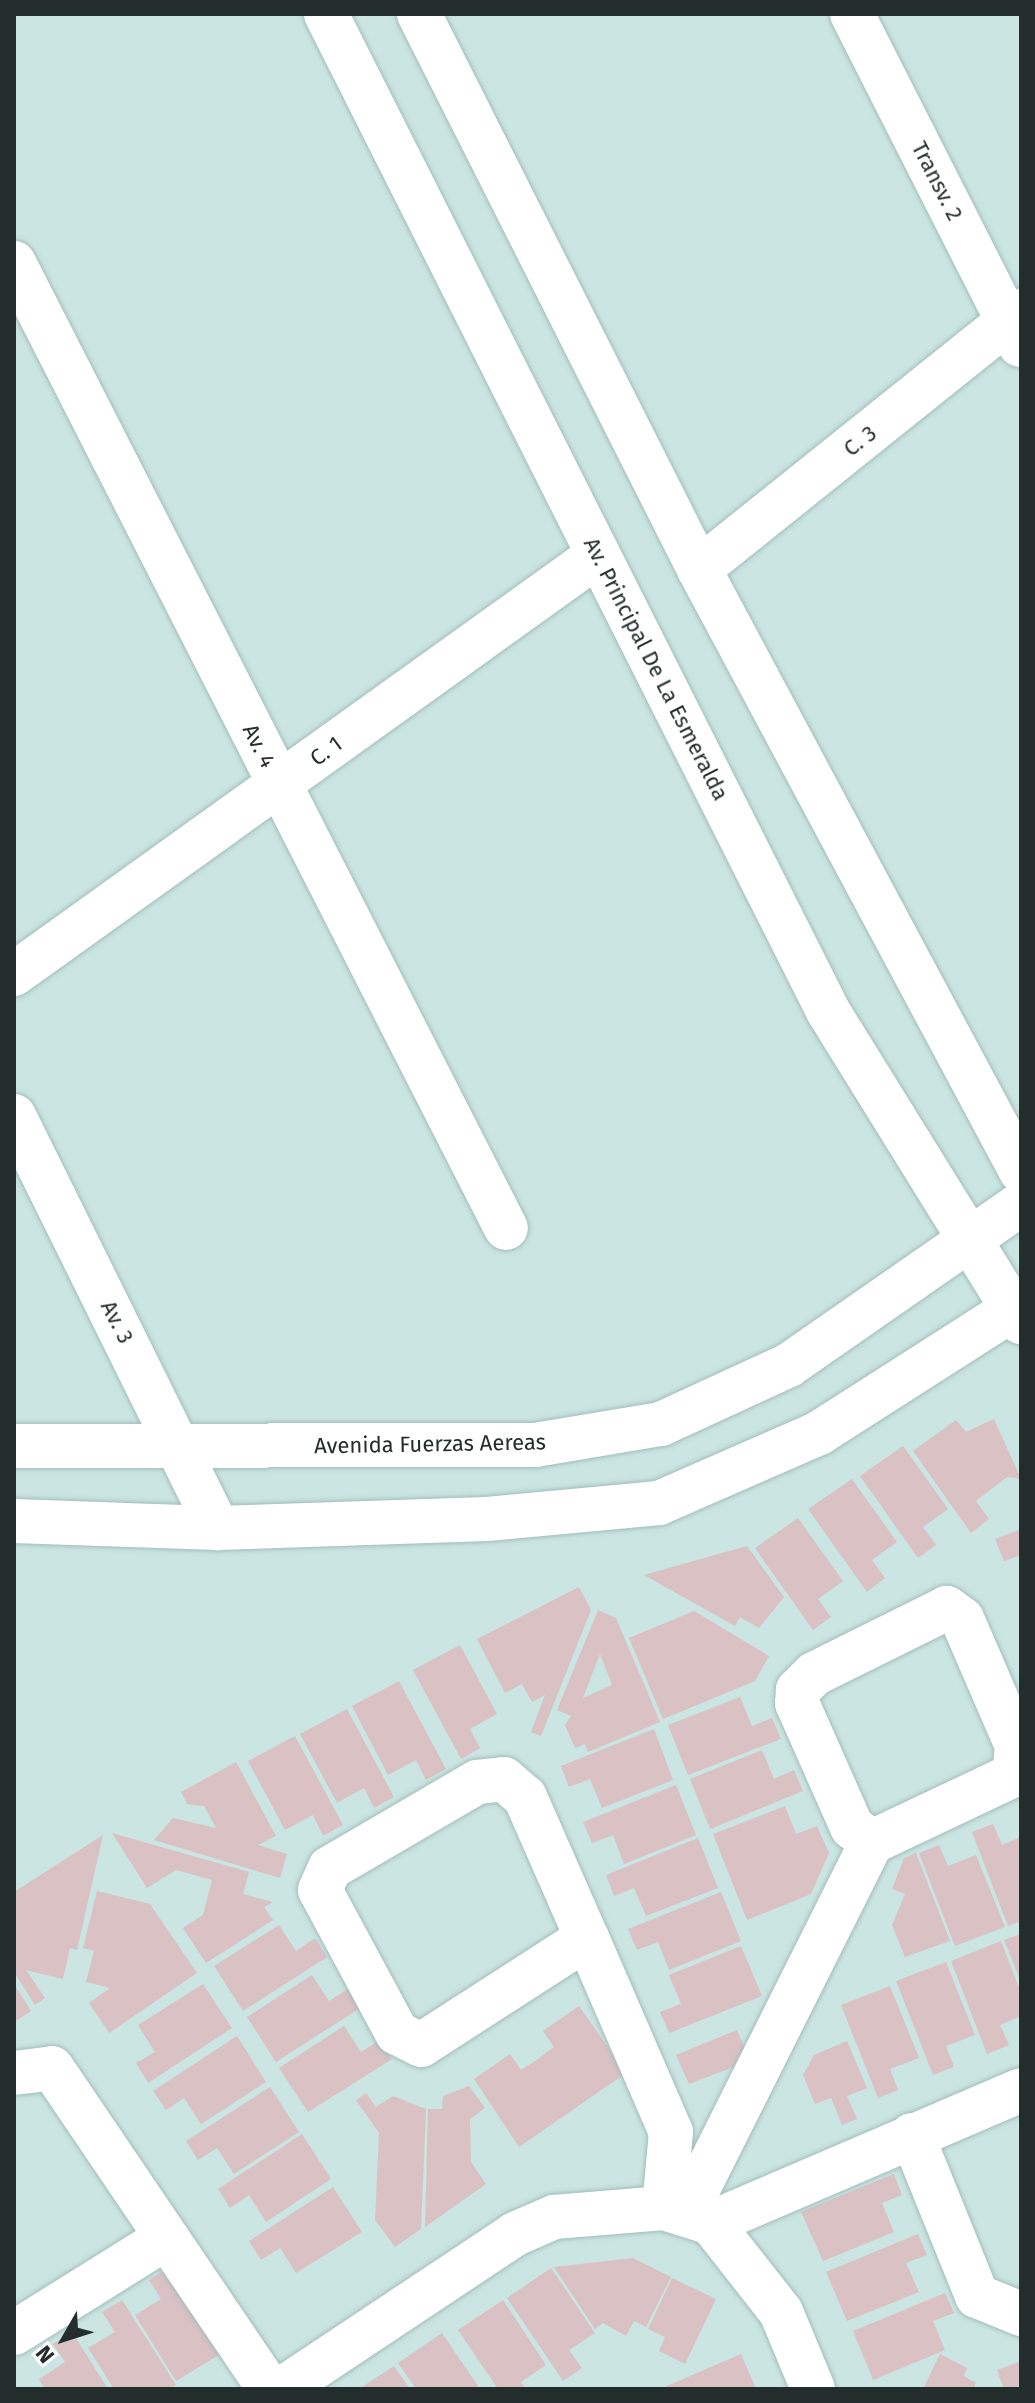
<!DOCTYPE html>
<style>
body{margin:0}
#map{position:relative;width:1035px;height:2403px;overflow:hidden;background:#cae5e2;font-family:"Fira Sans",sans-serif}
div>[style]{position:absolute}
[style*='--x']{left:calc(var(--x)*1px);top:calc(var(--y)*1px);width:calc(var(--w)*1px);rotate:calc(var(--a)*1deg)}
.building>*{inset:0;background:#dac1c4}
.roads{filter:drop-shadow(0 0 2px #a3bdbb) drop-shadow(0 0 2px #a3bdbb)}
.street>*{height:44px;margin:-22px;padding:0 22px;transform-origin:22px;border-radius:22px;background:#fff}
span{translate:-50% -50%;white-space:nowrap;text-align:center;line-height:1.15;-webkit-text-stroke:8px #fff;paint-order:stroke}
.street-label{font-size:22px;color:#232d2c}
.frame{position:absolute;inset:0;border:16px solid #232d2c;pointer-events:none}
.north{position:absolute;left:24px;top:2299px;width:80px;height:80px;-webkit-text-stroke:6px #fff;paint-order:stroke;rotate:231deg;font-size:22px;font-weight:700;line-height:32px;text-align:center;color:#232d2c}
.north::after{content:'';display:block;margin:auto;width:28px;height:36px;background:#232d2c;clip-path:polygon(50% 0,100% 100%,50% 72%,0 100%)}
</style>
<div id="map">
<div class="building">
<i style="clip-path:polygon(994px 1419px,1021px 1479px,1007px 1477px,976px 1501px,989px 1519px,971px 1533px,913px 1451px,956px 1420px,966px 1432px)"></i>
<i style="clip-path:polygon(903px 1446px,948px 1509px,923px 1527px,936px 1545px,918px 1558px,860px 1476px)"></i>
<i style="clip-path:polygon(852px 1479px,897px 1542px,872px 1560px,885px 1578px,867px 1592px,808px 1509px)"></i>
<i style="clip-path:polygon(798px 1518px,843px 1581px,818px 1599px,831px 1617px,813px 1630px,755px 1548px)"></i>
<i style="clip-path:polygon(1021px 1529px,1021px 1555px,1004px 1561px,995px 1539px)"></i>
<i style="clip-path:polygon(747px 1546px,784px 1597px,759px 1628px,740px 1617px,735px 1626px,644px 1575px)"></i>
<i style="clip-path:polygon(579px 1587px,591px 1610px,541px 1736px,531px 1732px,545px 1695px,532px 1702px,522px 1684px,505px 1693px,477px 1639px)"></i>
<i style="clip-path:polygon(evenodd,598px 1610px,616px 1618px,660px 1722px,588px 1752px,585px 1744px,575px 1748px,565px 1725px,571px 1716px,557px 1710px,598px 1610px,600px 1654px,612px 1685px,583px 1698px,600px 1654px)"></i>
<i style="clip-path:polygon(694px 1611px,769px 1656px,755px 1681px,663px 1719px,629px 1638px)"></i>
<i style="clip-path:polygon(460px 1645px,497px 1714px,470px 1729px,480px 1748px,461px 1759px,413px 1670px)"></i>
<i style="clip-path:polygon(399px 1681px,446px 1769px,426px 1780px,416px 1760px,388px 1775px,352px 1706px)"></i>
<i style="clip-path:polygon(740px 1697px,752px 1726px,772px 1718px,781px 1739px,688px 1775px,668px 1725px)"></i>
<i style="clip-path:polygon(347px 1709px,394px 1797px,374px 1808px,364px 1788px,337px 1803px,300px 1734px)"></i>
<i style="clip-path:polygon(654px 1729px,673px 1780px,602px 1808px,590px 1779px,569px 1787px,561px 1766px)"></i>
<i style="clip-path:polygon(295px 1736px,343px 1825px,323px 1836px,313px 1815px,285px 1830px,248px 1761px)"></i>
<i style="clip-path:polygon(762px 1750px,774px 1779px,794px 1770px,803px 1791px,710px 1829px,690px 1779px)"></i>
<i style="clip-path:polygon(236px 1762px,276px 1836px,258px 1845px,287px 1854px,280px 1878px,154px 1840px,173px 1818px,216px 1828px,204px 1806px,187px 1804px,181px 1792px)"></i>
<i style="clip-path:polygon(676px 1785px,696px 1835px,624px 1864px,613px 1835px,592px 1843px,583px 1822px)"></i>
<i style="clip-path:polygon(785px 1806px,796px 1834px,817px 1826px,829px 1853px,811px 1894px,747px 1920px,713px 1834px)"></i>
<i style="clip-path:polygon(993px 1824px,1002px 1845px,1021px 1837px,1021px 1921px,1008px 1926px,972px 1832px)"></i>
<i style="clip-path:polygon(112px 1833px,249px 1872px,243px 1894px,273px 1902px,264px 1907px,273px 1920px,206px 1963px,183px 1928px,203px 1915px,212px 1880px,176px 1870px,147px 1888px)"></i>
<i style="clip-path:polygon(103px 1835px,77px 1950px,70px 1948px,63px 1979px,26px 1970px,45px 1998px,35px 2005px,14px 1972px,14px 1892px)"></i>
<i style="clip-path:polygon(698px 1838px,718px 1888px,646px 1916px,634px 1888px,614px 1896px,606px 1875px)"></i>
<i style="clip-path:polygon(939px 1845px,948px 1866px,976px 1855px,1005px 1927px,955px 1946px,919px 1853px)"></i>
<i style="clip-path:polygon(916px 1853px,950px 1941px,905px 1957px,892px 1925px,905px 1894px,892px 1889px,904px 1858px)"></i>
<i style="clip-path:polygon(97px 1891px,150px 1904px,197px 1973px,109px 2033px,89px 2003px,110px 1988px,86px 1982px,94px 1951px,83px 1948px)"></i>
<i style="clip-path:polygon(721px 1892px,741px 1941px,669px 1970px,658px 1942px,637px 1950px,628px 1929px)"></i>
<i style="clip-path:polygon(279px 1925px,296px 1951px,315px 1938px,327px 1957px,243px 2011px,214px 1966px)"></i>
<i style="clip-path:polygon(1021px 1934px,1021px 1982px,1004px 1940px)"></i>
<i style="clip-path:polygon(1001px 1941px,1021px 1993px,1021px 2016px,1000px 2025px,1009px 2045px,987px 2054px,951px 1961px)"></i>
<i style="clip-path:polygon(741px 1946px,762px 1996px,669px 2033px,660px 2012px,681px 2004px,669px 1975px)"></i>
<i style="clip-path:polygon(946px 1962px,975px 2035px,946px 2046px,954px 2067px,933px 2075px,896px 1981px)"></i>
<i style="clip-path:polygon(312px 1975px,329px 2001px,348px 1989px,360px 2008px,276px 2062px,247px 2017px)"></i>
<i style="clip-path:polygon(14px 1984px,31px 2011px,14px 2022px)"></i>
<i style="clip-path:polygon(203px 1984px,232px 2028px,148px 2083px,136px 2063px,155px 2052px,138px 2025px)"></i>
<i style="clip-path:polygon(890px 1986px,919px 2058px,890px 2069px,898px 2090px,878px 2098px,841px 2005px)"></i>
<i style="clip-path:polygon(579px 2006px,626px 2073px,519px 2147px,474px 2079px,510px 2054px,521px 2070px,538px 2059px,554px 2047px,543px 2031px)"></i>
<i style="clip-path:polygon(344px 2026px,361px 2052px,380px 2040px,392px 2059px,308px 2112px,279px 2068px)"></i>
<i style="clip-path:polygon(737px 2030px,745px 2049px,736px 2066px,689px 2084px,676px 2055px)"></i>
<i style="clip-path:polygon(237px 2036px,266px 2082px,201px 2124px,184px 2098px,166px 2110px,153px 2091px)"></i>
<i style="clip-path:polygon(847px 2041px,867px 2088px,847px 2096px,857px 2119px,842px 2125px,831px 2098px,815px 2104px,803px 2075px,814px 2055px)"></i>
<i style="clip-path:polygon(469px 2086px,485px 2108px,470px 2119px,471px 2162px,486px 2184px,425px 2227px,428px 2109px,442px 2109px,443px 2096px)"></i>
<i style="clip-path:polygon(270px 2087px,299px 2132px,234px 2174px,217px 2148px,198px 2160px,186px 2141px)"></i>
<i style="clip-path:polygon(366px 2093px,376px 2107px,393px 2096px,426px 2109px,421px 2229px,395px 2247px,375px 2220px,379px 2133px,356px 2100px)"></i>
<i style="clip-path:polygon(302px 2134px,331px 2179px,266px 2222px,249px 2195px,230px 2208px,218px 2189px)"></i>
<i style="clip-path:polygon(894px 2174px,902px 2195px,882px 2203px,894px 2232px,823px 2261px,801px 2212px)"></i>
<i style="clip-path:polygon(333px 2187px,362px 2232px,296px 2273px,280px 2248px,261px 2260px,249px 2241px)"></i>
<i style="clip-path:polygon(918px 2234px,927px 2255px,906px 2263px,919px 2292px,847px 2321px,826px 2272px)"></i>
<i style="clip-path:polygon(633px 2258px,671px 2277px,646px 2327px,634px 2321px,626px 2336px,603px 2323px,595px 2329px,554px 2267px)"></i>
<i style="clip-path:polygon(168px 2268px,222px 2353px,176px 2381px,135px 2315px,161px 2299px,149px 2280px)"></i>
<i style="clip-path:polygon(551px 2268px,595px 2333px,569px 2350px,582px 2368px,563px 2381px,507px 2298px)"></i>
<i style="clip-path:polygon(672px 2278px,716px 2299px,685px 2364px,659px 2351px,665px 2337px,648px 2329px)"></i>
<i style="clip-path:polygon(945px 2293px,954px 2313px,933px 2321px,945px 2350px,873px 2380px,853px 2331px)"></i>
<i style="clip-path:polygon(122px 2300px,176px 2385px,169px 2389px,114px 2389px,88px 2348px,115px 2332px,102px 2312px)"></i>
<i style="clip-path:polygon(503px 2300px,546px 2365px,521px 2382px,525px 2389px,498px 2389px,458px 2330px)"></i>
<i style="clip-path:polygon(72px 2332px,108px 2389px,45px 2389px,39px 2379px,65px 2362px,53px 2344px)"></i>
<i style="clip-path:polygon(442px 2333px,480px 2389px,416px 2389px,398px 2363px)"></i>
<i style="clip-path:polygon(741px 2354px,756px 2389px,660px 2389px)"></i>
<i style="clip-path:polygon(940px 2354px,967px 2368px,964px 2376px,976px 2383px,973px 2389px,923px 2389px)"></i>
<i style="clip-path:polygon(1021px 2361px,1021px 2389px,1004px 2389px,997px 2370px)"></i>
<i style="clip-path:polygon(394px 2366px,410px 2389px,359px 2389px)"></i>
</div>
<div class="roads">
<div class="street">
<i style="--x:326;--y:14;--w:1116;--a:63.27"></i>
<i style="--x:828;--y:1011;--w:366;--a:58.2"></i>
<i style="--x:419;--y:14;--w:622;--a:63.23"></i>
<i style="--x:699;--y:569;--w:683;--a:61.86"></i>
<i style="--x:852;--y:14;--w:371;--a:63.1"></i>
<i style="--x:14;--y:263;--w:1083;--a:62.99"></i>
<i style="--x:699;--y:569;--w:413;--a:-38.7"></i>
<i style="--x:14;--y:974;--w:719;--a:-35.66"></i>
<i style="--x:14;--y:1116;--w:460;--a:63.7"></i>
<i style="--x:14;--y:1446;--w:521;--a:-0.11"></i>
<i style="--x:535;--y:1445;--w:128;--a:-9.5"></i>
<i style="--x:661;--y:1424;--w:141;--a:-24.7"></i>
<i style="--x:789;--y:1365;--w:282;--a:-34.8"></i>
<i style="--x:14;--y:1521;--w:204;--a:2"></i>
<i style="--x:218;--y:1528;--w:269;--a:-1.9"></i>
<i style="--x:487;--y:1519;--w:173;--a:-5.3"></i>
<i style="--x:659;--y:1503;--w:175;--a:-23.6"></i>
<i style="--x:819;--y:1433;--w:240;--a:-32.6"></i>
<i style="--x:587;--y:1938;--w:197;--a:147.2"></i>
<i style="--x:421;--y:2045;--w:27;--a:-153"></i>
<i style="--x:397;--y:2033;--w:162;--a:-118.3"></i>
<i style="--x:320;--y:1890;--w:24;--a:-66"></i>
<i style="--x:330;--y:1868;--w:170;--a:-30.3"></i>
<i style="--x:477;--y:1782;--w:27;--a:-6"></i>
<i style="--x:504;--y:1779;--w:28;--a:41"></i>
<i style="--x:525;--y:1797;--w:154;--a:66.3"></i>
<i style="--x:587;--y:1938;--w:211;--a:66.6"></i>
<i style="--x:671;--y:2132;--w:76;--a:95.3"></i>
<i style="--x:14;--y:2073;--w:38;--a:-7"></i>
<i style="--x:52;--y:2068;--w:387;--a:55.9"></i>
<i style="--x:912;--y:2135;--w:174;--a:68"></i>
<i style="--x:977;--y:2296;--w:48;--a:22.2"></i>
<i style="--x:687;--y:2211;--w:413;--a:-63.4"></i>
<i style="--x:872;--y:1842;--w:157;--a:-25.3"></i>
<i style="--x:1014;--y:1775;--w:29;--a:-84"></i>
<i style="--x:1017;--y:1746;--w:138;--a:-113.4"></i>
<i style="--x:962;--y:1619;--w:19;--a:-144"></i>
<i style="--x:947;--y:1608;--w:148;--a:153.6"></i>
<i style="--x:814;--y:1674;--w:23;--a:135"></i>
<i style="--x:798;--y:1690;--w:13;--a:94"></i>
<i style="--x:797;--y:1703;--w:136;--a:66.1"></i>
<i style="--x:852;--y:1827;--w:25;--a:37"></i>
<i style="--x:711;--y:2223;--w:337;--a:-23.2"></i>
<i style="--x:14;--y:2333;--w:179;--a:-32"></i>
<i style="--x:282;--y:2389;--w:280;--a:-33.6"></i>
<i style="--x:515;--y:2234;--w:43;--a:-23.6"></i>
<i style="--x:554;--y:2217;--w:110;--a:-4.7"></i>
<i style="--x:664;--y:2208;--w:49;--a:17.7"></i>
<i style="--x:711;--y:2223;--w:113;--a:51.8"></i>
<i style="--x:781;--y:2312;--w:83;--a:67.4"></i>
</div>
</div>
<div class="street-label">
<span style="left:937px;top:181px;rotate:63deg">Transv. 2</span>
<span style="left:860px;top:441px;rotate:-38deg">C. 3</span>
<span style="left:656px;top:669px;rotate:63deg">Av. Principal De La Esmeralda</span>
<span style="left:259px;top:746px;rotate:63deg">Av. 4</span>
<span style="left:326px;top:751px;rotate:-36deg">C. 1</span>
<span style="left:117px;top:1322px;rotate:63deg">Av. 3</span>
<span style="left:430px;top:1444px;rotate:-1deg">Avenida Fuerzas Aereas</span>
</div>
<div class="frame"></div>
<div class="north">N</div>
</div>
